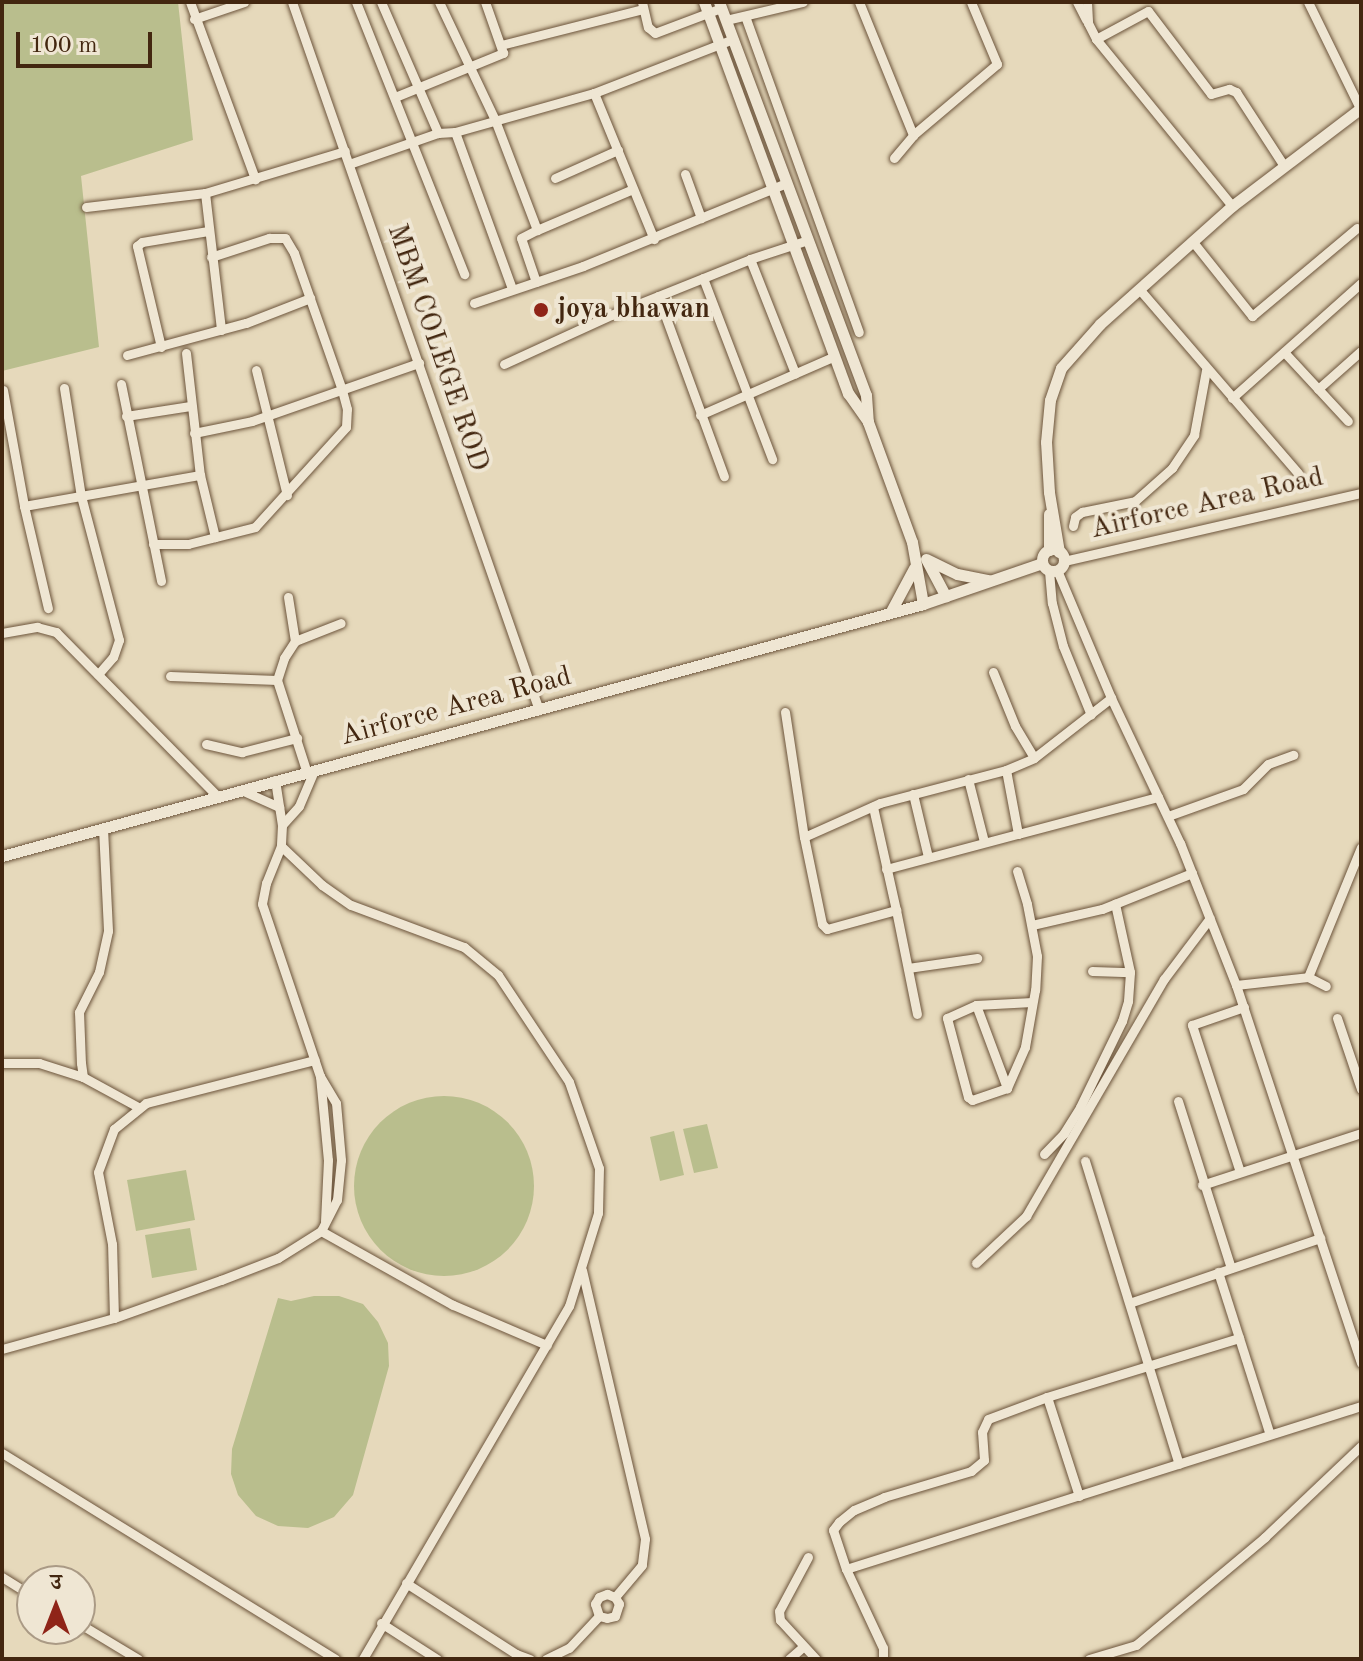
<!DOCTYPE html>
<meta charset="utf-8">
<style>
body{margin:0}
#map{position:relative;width:1363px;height:1661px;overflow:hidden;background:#e6d9bb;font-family:"Old Standard TT","Noto Serif Devanagari",serif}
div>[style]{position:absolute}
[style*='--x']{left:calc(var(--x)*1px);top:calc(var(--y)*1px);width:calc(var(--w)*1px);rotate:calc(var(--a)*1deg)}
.green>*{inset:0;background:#b9be8d}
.round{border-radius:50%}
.roads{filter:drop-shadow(0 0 2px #6c543b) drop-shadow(0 0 2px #6c543b)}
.minor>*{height:9px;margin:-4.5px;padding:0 4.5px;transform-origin:4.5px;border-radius:4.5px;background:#efe6d3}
.tertiary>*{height:11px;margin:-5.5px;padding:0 5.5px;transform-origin:5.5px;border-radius:5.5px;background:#efe6d3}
.tertiary>.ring{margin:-5.5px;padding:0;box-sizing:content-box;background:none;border:11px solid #efe6d3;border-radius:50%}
.dots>*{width:22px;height:22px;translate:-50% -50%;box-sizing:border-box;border:4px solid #efe6d3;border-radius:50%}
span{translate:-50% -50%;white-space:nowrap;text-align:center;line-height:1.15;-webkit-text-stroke:8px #efe6d3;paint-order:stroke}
.poi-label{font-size:28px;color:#432710;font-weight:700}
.left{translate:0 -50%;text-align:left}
.street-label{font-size:28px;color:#432710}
.frame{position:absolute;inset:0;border:4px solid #432710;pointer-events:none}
.north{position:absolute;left:16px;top:1565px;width:80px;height:80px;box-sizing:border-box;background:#efe6d3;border:2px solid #aa9a85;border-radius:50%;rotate:0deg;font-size:22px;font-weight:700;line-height:32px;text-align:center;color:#432710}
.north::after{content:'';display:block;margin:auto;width:28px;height:36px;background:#8f2418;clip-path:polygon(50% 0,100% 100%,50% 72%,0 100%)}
.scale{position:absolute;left:16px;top:32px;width:136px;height:36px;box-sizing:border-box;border:4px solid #432710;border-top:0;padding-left:10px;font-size:24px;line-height:28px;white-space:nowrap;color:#432710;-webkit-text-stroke:6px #efe6d3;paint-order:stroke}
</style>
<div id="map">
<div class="green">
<i style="clip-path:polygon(2px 2px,178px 2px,193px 140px,81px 176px,99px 347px,2px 371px)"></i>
<i class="round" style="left:354px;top:1096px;width:180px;height:180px"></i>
<i style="clip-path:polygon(707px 1124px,718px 1168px,694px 1173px,683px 1129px)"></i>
<i style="clip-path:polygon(674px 1131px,684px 1175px,660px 1181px,650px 1137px)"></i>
<i style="clip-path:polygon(186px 1170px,195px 1220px,136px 1231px,127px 1180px)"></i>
<i style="clip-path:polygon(190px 1228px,197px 1270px,152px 1278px,145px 1235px)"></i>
<i style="clip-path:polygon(314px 1296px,339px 1296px,363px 1304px,378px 1322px,388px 1343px,389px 1366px,353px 1495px,334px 1517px,308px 1528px,278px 1526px,256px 1516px,238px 1495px,231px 1474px,232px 1449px,278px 1298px,291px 1301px)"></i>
</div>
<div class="roads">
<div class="minor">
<i style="--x:190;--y:2;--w:189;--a:69.8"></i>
<i style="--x:292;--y:2;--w:750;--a:70.77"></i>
<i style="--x:356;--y:2;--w:293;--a:68.3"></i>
<i style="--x:381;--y:2;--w:143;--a:66.5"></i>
<i style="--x:439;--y:2;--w:131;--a:64.6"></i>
<i style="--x:495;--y:120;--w:118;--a:69.1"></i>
<i style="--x:537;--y:230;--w:104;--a:-23.1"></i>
<i style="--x:642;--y:2;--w:26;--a:77"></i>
<i style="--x:648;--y:27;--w:9;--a:41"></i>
<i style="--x:655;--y:33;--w:71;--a:-20.7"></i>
<i style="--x:859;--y:2;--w:144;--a:67.9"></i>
<i style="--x:1077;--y:2;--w:20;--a:63"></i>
<i style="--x:1087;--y:2;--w:21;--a:87"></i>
<i style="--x:1088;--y:23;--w:18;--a:63"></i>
<i style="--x:1096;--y:39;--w:215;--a:50.8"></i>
<i style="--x:1308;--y:2;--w:118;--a:63.9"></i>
<i style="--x:745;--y:16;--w:336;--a:70.2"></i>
<i style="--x:194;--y:19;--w:53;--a:-18.8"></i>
<i style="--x:726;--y:20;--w:79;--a:-13.2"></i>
<i style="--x:1096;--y:39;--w:59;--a:-28.3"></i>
<i style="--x:1148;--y:11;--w:104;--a:52.8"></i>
<i style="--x:1211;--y:94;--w:19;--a:-16"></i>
<i style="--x:1229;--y:89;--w:8;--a:23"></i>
<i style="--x:1236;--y:92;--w:88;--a:57"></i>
<i style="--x:501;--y:45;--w:146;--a:-14.2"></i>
<i style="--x:594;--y:93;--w:158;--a:67.7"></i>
<i style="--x:395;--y:97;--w:117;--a:-22.2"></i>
<i style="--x:503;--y:53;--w:54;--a:-109.4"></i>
<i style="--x:455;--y:132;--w:167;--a:70"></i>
<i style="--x:894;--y:158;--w:30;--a:-50"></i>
<i style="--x:913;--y:135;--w:110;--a:-40.2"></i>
<i style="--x:997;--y:64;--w:67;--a:-112.8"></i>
<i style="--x:349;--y:164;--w:94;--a:-19.2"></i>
<i style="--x:438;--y:133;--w:17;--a:-3"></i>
<i style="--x:455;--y:132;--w:144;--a:-15.7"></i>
<i style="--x:594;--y:93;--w:149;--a:-21.2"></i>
<i style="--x:685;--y:174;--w:47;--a:70"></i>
<i style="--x:555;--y:178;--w:69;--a:-24"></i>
<i style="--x:205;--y:193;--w:138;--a:83.3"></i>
<i style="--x:86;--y:207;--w:120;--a:-6.7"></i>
<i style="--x:205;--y:193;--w:146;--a:-16.7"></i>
<i style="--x:1193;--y:242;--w:95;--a:51.4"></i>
<i style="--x:1252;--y:316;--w:137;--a:-40"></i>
<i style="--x:750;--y:259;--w:123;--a:68.5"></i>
<i style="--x:703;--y:278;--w:194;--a:69.1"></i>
<i style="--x:536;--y:282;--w:46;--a:-108.8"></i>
<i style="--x:521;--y:238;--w:18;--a:-27"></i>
<i style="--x:1140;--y:290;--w:242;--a:49.2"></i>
<i style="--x:658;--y:296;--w:192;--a:69.9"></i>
<i style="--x:474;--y:303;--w:115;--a:-18.7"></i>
<i style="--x:583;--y:266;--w:219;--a:-22.2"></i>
<i style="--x:161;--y:347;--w:104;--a:-103.4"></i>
<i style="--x:137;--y:246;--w:6;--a:-39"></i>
<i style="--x:142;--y:242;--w:67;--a:-9.5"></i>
<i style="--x:1284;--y:352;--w:94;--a:47.2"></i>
<i style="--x:186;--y:353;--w:123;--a:83.5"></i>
<i style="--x:200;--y:475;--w:64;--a:76.4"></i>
<i style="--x:127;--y:355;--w:123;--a:-15.1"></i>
<i style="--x:246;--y:323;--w:69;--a:-21.3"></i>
<i style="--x:504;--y:364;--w:118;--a:-24.6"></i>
<i style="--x:611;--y:315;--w:150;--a:-21.9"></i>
<i style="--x:750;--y:259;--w:61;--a:-18.1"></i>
<i style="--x:256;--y:370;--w:129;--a:76.1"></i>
<i style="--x:121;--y:384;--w:201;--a:78.5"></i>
<i style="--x:64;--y:388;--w:109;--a:81.1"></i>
<i style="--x:81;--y:496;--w:149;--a:75.2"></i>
<i style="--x:119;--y:640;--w:18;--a:109"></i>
<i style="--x:113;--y:657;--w:23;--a:131"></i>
<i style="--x:1318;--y:389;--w:57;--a:-41.5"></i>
<i style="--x:3;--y:390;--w:118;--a:79.7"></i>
<i style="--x:24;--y:506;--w:105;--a:76.8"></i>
<i style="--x:1232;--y:398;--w:173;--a:-41.7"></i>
<i style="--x:700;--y:415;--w:147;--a:-23.6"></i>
<i style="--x:126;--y:416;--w:65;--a:-8.9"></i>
<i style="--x:194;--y:433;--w:59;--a:-11.7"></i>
<i style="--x:252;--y:421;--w:177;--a:-19.2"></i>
<i style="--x:24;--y:506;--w:179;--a:-10"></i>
<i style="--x:1073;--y:526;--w:9;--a:-77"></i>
<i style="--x:1075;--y:517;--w:9;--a:-36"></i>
<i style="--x:1082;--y:512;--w:54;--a:-11.7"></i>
<i style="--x:1135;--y:501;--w:50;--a:-41.7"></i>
<i style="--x:1172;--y:468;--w:40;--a:-56"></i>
<i style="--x:1194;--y:435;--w:66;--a:-79.5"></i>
<i style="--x:153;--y:544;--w:35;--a:0"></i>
<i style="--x:188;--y:544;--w:69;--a:-14.2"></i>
<i style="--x:255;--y:527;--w:135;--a:-47.7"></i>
<i style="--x:346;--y:427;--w:18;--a:-87"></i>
<i style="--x:347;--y:409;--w:20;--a:-105"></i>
<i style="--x:342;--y:390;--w:145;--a:-109.3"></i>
<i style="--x:294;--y:253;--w:17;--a:-121"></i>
<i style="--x:285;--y:238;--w:16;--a:180"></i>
<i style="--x:269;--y:238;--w:61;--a:161.9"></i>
<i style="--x:1064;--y:561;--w:305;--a:-12.9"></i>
<i style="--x:1057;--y:570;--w:139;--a:67.1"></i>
<i style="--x:1111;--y:698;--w:161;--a:64.6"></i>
<i style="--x:1180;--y:843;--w:153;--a:68.5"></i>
<i style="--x:1236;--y:985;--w:398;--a:71.7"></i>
<i style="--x:1049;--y:571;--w:32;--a:85"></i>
<i style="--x:1052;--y:603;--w:44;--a:75.7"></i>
<i style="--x:1063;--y:646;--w:74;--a:67.9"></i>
<i style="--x:288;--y:597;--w:45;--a:81"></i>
<i style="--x:2;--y:633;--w:36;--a:-10"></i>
<i style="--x:37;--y:627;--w:20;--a:15"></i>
<i style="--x:56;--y:632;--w:231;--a:45.5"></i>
<i style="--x:993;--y:672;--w:58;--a:67.8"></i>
<i style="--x:1015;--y:726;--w:37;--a:59"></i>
<i style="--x:170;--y:676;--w:107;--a:2.1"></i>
<i style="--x:785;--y:712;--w:126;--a:81.4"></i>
<i style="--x:804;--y:837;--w:89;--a:78.3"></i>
<i style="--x:822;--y:924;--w:7;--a:45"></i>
<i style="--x:827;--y:929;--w:72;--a:-15.4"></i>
<i style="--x:896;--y:910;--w:106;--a:-102.6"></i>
<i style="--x:206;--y:744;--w:37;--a:13"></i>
<i style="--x:242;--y:752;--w:57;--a:-14.3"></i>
<i style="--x:307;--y:773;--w:98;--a:-107.9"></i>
<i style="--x:277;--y:680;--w:23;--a:-72"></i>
<i style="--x:284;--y:658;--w:20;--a:-57"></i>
<i style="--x:295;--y:641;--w:49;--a:-21.4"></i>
<i style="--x:968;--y:779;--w:65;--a:75.7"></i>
<i style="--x:275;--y:780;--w:46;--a:81.2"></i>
<i style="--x:282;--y:825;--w:21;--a:93"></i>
<i style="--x:281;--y:846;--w:40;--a:112"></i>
<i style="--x:266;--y:883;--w:21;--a:101"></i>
<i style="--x:262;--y:904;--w:182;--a:71.4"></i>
<i style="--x:320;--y:1076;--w:84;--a:84.6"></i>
<i style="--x:328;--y:1160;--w:61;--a:92.8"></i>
<i style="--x:241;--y:790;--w:42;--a:24.1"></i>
<i style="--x:913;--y:794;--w:65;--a:76.6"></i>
<i style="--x:1168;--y:816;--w:80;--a:-19.8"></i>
<i style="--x:1243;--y:789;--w:35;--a:-45"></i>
<i style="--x:1268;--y:764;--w:27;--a:-20"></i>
<i style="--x:282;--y:825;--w:25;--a:-48"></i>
<i style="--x:299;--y:806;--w:38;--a:-67"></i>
<i style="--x:103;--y:828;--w:103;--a:87.2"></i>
<i style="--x:108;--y:931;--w:42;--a:102.4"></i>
<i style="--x:99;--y:972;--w:45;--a:116.6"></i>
<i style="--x:79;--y:1012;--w:51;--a:87.8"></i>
<i style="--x:81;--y:1063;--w:14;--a:82"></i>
<i style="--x:83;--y:1077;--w:63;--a:28.6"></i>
<i style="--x:1018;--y:834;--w:145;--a:-14.8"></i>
<i style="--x:804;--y:837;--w:83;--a:-24.1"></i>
<i style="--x:880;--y:803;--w:130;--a:-14.7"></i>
<i style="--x:1006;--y:770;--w:30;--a:-23"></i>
<i style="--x:1034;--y:758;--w:98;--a:-37.9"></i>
<i style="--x:281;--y:846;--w:57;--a:43.6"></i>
<i style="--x:322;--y:885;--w:35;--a:35"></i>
<i style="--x:351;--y:905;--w:121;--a:20.4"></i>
<i style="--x:464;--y:947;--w:44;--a:39.5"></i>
<i style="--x:498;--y:975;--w:128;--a:56.4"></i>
<i style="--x:569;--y:1082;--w:91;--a:70.8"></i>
<i style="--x:599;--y:1168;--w:45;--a:91.3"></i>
<i style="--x:598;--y:1213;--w:97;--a:107.3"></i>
<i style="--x:569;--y:1306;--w:409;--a:120.3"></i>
<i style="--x:886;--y:869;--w:137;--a:-14.9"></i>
<i style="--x:1018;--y:834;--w:65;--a:-100.6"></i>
<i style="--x:1017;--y:871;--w:34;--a:73"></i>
<i style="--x:1027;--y:904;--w:53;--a:79.1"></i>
<i style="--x:1037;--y:956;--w:34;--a:93"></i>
<i style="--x:1035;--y:990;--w:58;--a:100"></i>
<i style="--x:1025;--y:1047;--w:45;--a:113.7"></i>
<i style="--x:1007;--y:1088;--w:37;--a:161"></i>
<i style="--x:972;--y:1100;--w:5;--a:-143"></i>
<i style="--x:968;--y:1097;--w:82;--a:-104.9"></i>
<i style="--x:947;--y:1018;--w:32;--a:-24"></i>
<i style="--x:976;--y:1005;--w:56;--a:-3.1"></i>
<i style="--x:896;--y:910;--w:106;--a:78.6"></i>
<i style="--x:1032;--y:925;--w:72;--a:-12.9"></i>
<i style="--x:1102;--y:909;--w:97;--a:-21.8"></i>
<i style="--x:908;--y:968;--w:70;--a:-8.2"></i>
<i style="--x:1092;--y:971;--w:38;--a:2"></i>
<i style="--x:1308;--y:977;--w:140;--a:-67.8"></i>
<i style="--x:1236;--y:985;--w:72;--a:-6.3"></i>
<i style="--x:1308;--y:977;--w:20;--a:27"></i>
<i style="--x:976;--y:1005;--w:89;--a:69.5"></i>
<i style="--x:1337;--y:1018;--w:75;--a:71.3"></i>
<i style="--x:2;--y:1063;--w:37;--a:0"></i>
<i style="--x:39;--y:1063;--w:46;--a:17.7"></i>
<i style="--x:1178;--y:1101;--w:175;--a:72.4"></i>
<i style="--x:1044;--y:1154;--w:29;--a:-46"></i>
<i style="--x:1064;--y:1133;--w:31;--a:-58"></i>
<i style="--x:1080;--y:1107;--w:96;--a:-64"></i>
<i style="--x:1122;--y:1021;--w:21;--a:-73"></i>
<i style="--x:1128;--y:1001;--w:29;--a:-86"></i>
<i style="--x:1130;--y:972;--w:70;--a:-102.4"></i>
<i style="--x:1085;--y:1161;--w:317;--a:72.8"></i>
<i style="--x:1240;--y:1172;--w:155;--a:-108.1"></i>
<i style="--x:1192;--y:1025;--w:55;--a:-19.1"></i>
<i style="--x:1202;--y:1185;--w:167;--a:-18.1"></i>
<i style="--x:321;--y:1231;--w:151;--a:29.3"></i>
<i style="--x:453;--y:1305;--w:102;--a:23.1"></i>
<i style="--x:976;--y:1263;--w:69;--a:-43.2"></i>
<i style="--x:1026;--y:1216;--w:274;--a:-59.8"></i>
<i style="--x:1164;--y:979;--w:76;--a:-53"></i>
<i style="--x:582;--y:1270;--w:276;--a:76.8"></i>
<i style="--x:645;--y:1539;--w:26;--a:97"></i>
<i style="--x:642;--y:1565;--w:42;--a:130.2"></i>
<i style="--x:1218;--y:1272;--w:168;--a:72.3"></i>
<i style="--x:1132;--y:1302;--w:199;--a:-18.8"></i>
<i style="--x:114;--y:1318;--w:74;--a:-91.5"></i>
<i style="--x:112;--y:1244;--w:73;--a:-101"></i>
<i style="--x:98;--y:1172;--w:46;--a:-69.6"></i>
<i style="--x:114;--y:1129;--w:41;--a:-39.1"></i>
<i style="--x:146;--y:1103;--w:174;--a:-14.3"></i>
<i style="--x:2;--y:1349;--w:116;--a:-15.5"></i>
<i style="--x:114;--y:1318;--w:114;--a:-19.6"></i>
<i style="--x:221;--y:1280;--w:61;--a:-21.1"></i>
<i style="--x:278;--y:1258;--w:51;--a:-32.1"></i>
<i style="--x:321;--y:1231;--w:35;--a:-63"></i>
<i style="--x:337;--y:1200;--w:40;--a:-84.3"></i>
<i style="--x:341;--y:1160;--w:57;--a:-95"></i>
<i style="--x:336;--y:1103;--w:31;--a:-121"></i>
<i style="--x:1047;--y:1397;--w:104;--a:72.1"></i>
<i style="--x:2;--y:1453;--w:392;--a:31.7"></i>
<i style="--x:808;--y:1557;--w:61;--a:118.2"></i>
<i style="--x:779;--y:1611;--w:9;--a:84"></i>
<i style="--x:780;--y:1620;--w:53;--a:47.3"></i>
<i style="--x:846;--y:1569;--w:540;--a:-17.56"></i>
<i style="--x:2;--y:1577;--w:36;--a:32"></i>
<i style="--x:406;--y:1583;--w:131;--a:32.8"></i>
<i style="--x:516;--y:1654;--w:15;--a:20"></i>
<i style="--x:599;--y:1616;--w:13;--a:-108"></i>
<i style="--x:595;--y:1604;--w:8;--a:-60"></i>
<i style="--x:599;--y:1597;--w:9;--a:-21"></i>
<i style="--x:607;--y:1594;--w:9;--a:21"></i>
<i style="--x:599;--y:1616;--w:8;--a:14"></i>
<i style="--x:607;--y:1618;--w:8;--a:-14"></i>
<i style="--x:615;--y:1616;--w:13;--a:-72"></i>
<i style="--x:619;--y:1604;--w:8;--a:-120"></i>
<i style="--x:381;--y:1623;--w:67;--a:32.7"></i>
<i style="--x:80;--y:1624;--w:68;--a:31.1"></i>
<i style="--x:546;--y:1659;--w:25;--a:-26"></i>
<i style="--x:569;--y:1648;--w:44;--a:-46.8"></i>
<i style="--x:789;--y:1659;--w:18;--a:-41"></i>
<i style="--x:883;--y:1659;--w:11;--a:-90"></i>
<i style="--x:883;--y:1648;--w:87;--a:-115.1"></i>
<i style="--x:846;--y:1569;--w:41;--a:-108.4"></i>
<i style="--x:833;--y:1530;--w:10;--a:-53"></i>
<i style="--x:839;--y:1522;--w:19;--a:-39"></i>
<i style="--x:854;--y:1510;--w:33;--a:-23"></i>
<i style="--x:884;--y:1497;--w:91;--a:-16.6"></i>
<i style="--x:971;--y:1471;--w:17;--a:-40"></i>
<i style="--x:984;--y:1460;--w:28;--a:-94"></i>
<i style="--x:982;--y:1432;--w:14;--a:-65"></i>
<i style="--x:988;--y:1419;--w:63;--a:-20.4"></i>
<i style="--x:1047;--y:1397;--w:201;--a:-17.1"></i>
<i style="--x:1089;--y:1659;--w:49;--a:-16.6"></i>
<i style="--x:1136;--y:1645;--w:168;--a:-39.9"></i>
<i style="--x:1265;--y:1537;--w:132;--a:-43.5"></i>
</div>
<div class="tertiary">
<i style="--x:704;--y:2;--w:417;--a:69.8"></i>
<i style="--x:848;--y:393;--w:35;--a:55"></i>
<i style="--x:719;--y:2;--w:420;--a:69.5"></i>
<i style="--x:866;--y:395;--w:27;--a:86"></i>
<i style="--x:868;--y:422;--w:128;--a:69.9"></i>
<i style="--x:912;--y:542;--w:63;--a:79.9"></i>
<i class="ring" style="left:1042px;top:549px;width:11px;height:11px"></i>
<i style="--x:1049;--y:550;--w:36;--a:-90"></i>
<i style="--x:1059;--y:552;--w:61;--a:-99.5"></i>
<i style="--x:1049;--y:492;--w:50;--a:-93.4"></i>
<i style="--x:1046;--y:442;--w:42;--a:-84.6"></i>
<i style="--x:1050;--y:400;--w:34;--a:-71"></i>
<i style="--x:1061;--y:368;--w:59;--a:-48.4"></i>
<i style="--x:1100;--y:324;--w:177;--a:-41.8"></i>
<i style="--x:1232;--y:206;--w:162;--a:-37.2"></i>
<i style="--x:926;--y:559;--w:34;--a:26"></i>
<i style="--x:957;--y:574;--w:33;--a:11"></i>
<i style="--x:927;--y:561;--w:40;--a:62"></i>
<i style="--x:890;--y:613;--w:51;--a:-61.9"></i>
<i style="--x:2;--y:856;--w:955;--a:-15.3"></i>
<i style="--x:923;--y:604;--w:126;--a:-19"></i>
</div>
</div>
<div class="dots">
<i style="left:541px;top:310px;background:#8f2418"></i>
</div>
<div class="poi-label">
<span class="left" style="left:557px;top:310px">joya bhawan</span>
</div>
<div class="street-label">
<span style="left:437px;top:348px;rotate:71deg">MBM COLEGE ROD</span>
<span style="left:1207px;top:504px;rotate:-13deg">Airforce Area Road</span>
<span style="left:456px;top:707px;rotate:-15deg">Airforce Area Road</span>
</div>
<div class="frame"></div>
<div class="north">उ</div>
<div class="scale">100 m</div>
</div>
